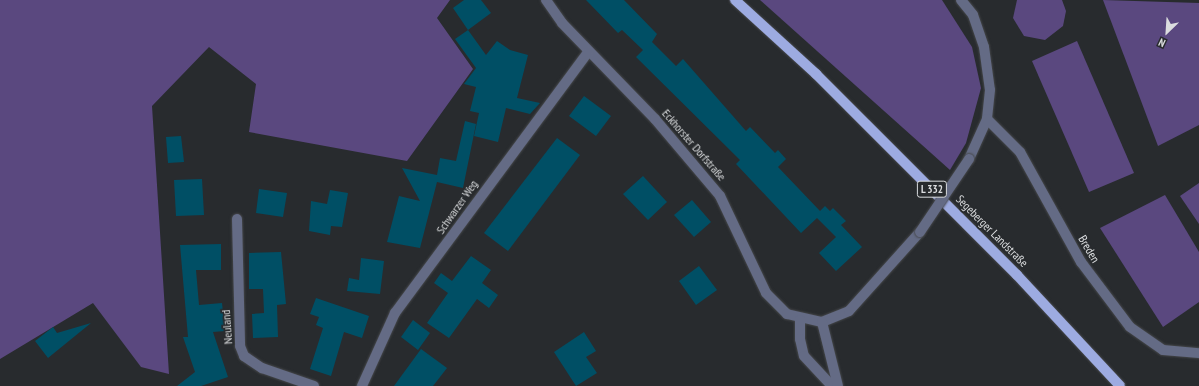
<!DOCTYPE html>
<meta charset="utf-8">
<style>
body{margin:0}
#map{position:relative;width:1199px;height:386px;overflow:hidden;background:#282b2e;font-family:"PT Sans Narrow",sans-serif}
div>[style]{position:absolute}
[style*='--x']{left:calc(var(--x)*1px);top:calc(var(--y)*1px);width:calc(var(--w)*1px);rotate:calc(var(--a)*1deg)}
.green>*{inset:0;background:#5a487f}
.building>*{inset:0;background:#004f65}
.roads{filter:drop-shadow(0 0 1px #45474a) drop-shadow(0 0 1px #45474a)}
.minor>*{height:10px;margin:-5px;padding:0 5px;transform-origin:5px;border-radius:5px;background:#646b85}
.major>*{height:10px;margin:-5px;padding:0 5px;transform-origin:5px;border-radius:5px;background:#9dabe1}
.bridges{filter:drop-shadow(0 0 1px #45474a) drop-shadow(0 0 1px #45474a)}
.minor-bridge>*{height:10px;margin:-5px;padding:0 5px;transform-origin:5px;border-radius:5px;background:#646b85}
span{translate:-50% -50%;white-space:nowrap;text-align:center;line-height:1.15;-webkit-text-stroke:3.5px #282b2e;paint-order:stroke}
.shield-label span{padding:1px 3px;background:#282b2e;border:1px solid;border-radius:3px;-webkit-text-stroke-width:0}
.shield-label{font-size:11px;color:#dbdddf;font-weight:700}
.street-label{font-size:12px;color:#dbdddf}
.north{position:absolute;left:1147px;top:12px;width:40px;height:40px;-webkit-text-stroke:3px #282b2e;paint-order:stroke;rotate:205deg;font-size:11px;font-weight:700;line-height:16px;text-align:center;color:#dbdddf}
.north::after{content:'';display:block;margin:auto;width:14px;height:18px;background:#dbdddf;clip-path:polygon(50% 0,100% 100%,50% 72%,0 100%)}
</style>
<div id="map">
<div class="green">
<i style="clip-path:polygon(0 0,450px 0,437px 18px,473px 69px,407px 161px,249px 132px,256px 84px,209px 47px,152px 106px,169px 374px,141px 367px,93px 303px,0 359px)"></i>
<i style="clip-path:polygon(760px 0,942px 0,972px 47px,981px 88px,966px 143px,950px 170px)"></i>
<i style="clip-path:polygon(1017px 0,1062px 0,1066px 11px,1063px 26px,1045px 40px,1024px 36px,1013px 18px)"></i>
<i style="clip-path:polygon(1103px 0,1199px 3px,1199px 125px,1158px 146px)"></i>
<i style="clip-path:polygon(1077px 41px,1134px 173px,1089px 192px,1032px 61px)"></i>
<i style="clip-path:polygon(1199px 183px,1199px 224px,1180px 196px)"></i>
<i style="clip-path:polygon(1165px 195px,1199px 252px,1199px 302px,1163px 327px,1100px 228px)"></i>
</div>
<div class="building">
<i style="clip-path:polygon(464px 0,481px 0,491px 13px,468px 30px,453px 8px)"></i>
<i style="clip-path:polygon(586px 0,624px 0,657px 34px,652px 42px,676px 66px,683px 59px,746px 131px,750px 127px,775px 153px,778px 150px,786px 159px,778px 167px,820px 211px,825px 206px,830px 211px,833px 208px,846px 221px,841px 225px,862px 247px,836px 271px,819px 253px,836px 237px,817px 218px,801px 233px,736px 164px,740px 160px,636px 57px,643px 50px,622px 30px,618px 33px)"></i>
<i style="clip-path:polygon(468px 30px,486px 55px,497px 41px,510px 50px,528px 55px,517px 98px,540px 103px,530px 114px,506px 108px,498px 142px,474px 136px,479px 113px,470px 111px,476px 87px,464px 84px,476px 68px,455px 39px)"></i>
<i style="clip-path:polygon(584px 96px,611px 116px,596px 136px,569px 116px)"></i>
<i style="clip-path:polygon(465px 121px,476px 124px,463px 188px,437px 182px,420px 248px,387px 242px,399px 196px,420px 201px,402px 168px,437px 175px,440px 158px,456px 161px)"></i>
<i style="clip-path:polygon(181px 136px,184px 162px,168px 163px,166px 137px)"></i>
<i style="clip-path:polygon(557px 138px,580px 155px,508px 251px,484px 233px)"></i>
<i style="clip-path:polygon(643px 176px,667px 202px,648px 220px,623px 194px)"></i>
<i style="clip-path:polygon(202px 179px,204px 215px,176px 216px,174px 180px)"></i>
<i style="clip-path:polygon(259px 189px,287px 193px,283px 217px,256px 213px)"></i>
<i style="clip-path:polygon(330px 190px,348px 193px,342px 227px,331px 226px,330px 235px,309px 231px,311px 201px,327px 204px)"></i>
<i style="clip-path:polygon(692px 200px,711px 222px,694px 237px,674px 215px)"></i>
<i style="clip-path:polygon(221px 244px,221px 270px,196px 270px,199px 305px,222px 303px,225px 331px,213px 332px,228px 377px,201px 386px,177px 386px,195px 372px,183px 337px,188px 337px,180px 245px)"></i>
<i style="clip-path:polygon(281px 252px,286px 304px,277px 305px,278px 337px,253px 338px,252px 314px,264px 313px,263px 289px,249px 289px,249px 253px)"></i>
<i style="clip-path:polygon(471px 256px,491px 270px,482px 283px,498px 295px,489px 308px,477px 299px,449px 338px,427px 323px,448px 293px,434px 283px,441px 273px,452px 281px)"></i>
<i style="clip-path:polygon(361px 258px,384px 261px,380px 294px,347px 291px,349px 278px,359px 280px)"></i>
<i style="clip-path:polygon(699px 266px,717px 290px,696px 305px,679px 281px)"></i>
<i style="clip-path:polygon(316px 298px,369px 316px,362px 338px,344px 332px,331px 376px,310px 369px,323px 328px,316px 325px,319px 317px,310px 314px)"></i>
<i style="clip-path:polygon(413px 320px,430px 333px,418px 350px,401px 337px)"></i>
<i style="clip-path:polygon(91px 323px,48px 358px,35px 341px,53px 327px,57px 333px)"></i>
<i style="clip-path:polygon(584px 332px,596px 351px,586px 357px,597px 373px,576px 386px,554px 352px)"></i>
<i style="clip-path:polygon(421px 349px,447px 368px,433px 386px,394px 386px)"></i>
</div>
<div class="roads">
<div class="minor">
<i style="--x:546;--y:0;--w:28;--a:55"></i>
<i style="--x:562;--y:23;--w:134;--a:45.9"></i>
<i style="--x:655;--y:119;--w:101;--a:49.8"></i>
<i style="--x:720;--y:196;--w:107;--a:64.6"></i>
<i style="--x:766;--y:293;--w:30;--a:45"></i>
<i style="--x:787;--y:314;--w:36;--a:13"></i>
<i style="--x:822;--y:322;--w:29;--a:-22"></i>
<i style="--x:849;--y:311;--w:106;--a:-48.1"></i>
<i style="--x:961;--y:0;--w:19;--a:51"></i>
<i style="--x:973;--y:15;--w:34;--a:71"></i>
<i style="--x:984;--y:47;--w:43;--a:82.1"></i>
<i style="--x:990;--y:90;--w:29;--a:96"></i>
<i style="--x:987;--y:119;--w:44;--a:114.2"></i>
<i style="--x:987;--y:119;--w:47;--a:45"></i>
<i style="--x:1020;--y:152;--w:126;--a:61"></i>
<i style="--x:1081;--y:262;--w:81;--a:53"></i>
<i style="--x:1130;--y:327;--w:40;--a:34.9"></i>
<i style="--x:1163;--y:350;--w:36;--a:5"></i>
<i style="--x:237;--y:219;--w:127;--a:88.6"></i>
<i style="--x:240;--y:346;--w:11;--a:68"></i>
<i style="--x:244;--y:356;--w:22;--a:34"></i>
<i style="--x:262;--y:368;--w:55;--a:19.1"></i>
<i style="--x:800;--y:320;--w:19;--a:90"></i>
<i style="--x:800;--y:339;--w:17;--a:77"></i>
<i style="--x:804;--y:356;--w:41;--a:47"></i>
<i style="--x:822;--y:322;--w:66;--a:76"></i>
<i style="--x:362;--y:386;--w:80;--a:-65.7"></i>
<i style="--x:395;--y:313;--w:325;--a:-53.5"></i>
</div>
<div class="major">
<i style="--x:735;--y:0;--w:110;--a:42.4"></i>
<i style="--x:816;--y:74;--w:284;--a:45"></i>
<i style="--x:1017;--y:275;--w:151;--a:47.1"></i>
</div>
</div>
<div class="bridges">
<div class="minor-bridge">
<i style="--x:920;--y:232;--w:88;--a:-56.1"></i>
</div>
</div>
<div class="shield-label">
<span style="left:932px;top:189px">L 332</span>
</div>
<div class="street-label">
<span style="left:694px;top:145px;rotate:49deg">Eckhorster Dorfstraße</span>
<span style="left:457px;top:207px;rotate:-55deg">Schwarzer Weg</span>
<span style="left:992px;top:231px;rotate:45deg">Segeberger Landstraße</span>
<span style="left:1089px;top:249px;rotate:59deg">Breden</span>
<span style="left:227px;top:327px;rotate:-94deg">Neuland</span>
</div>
<div class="north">N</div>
</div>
